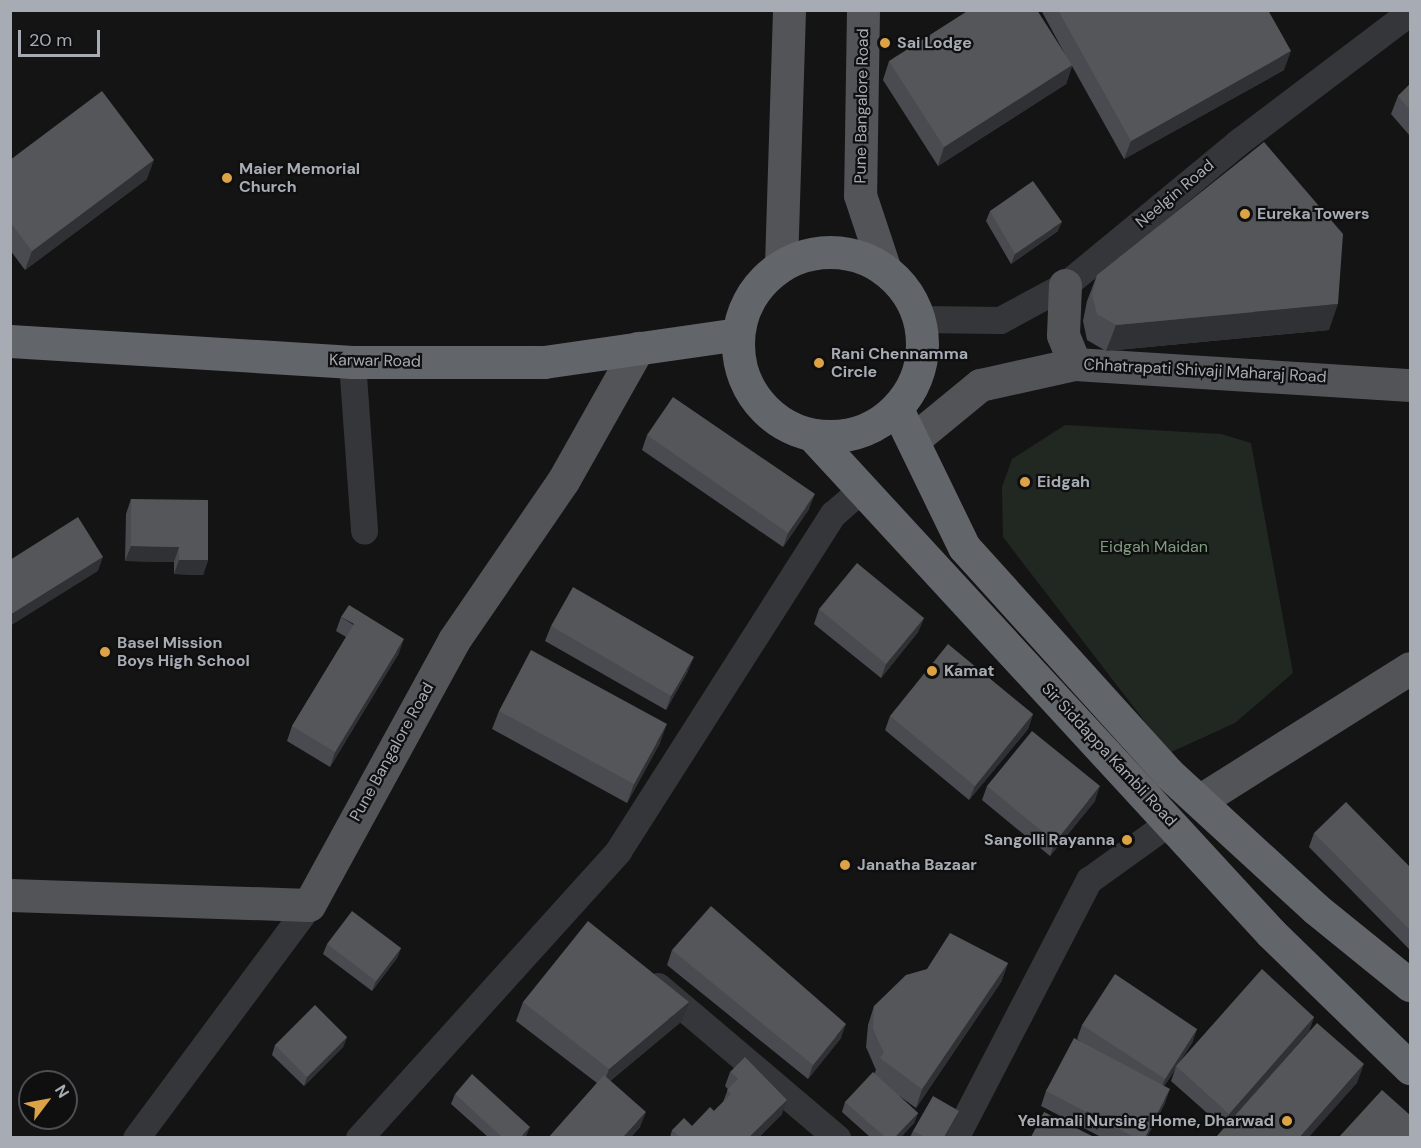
<!DOCTYPE html>
<style>
body{margin:0}
#map{position:relative;width:1421px;height:1148px;overflow:hidden;background:#141415;font-family:"DM Sans",sans-serif}
div>[style]{position:absolute}
[style*='--x']{left:calc(var(--x)*1px);top:calc(var(--y)*1px);width:calc(var(--w)*1px);rotate:calc(var(--a)*1deg)}
.green>*{inset:0;background:#212821}
.minor>*{height:27px;margin:-13.5px;padding:0 13.5px;transform-origin:13.5px;border-radius:13.5px;background:#35363a}
.major>*{height:33px;margin:-16.5px;padding:0 16.5px;transform-origin:16.5px;border-radius:16.5px;background:#525458}
.highway>*{height:33px;margin:-16.5px;padding:0 16.5px;transform-origin:16.5px;border-radius:16.5px;background:#62656a}
.highway>.ring{margin:-16.5px;padding:0;box-sizing:content-box;background:none;border:33px solid #62656a;border-radius:50%}
.wall>*{inset:0;background:#4a4b50}
.shaded-wall>*{inset:0;background:#303134}
.building>*{inset:0;background:#54565a}
.dots>*{width:16px;height:16px;translate:-50% -50%;box-sizing:border-box;border:3px solid #0f0f10;border-radius:50%}
span{translate:-50% -50%;white-space:nowrap;text-align:center;line-height:1.15;-webkit-text-stroke:4.5px #0f0f10;paint-order:stroke}
.poi-label{font-size:16px;color:#a7acb4;font-weight:700}
.left{translate:0 -50%;text-align:left}
.right{translate:-100% -50%;text-align:right}
.street-label{font-size:16px;color:#a7acb4}
.park-label{font-size:16px;color:#819d81}
.frame{position:absolute;inset:0;border:12px solid #a7acb4;pointer-events:none}
.north{position:absolute;left:18px;top:1070px;width:60px;height:60px;box-sizing:border-box;background:#0f0f10;border:2px solid #4c4e52;border-radius:50%;rotate:58deg;font-size:16px;font-weight:700;line-height:24px;text-align:center;color:#a7acb4}
.north::after{content:'';display:block;margin:auto;width:21px;height:27px;background:#dba246;clip-path:polygon(50% 0,100% 100%,50% 72%,0 100%)}
.scale{position:absolute;left:18px;top:30px;width:82px;height:27px;box-sizing:border-box;border:3px solid #a7acb4;border-top:0;padding-left:8px;font-size:18px;line-height:21px;white-space:nowrap;color:#a7acb4;-webkit-text-stroke:4px #0f0f10;paint-order:stroke}
</style>
<div id="map">
<div class="green">
<i style="clip-path:polygon(1065px 425px,1221px 434px,1251px 443px,1293px 673px,1235px 723px,1169px 753px,1003px 537px,1002px 487px,1012px 459px)"></i>
</div>
<div class="minor">
<i style="--x:919;--y:319;--w:81;--a:0.7"></i>
<i style="--x:1000;--y:320;--w:74;--a:-28.3"></i>
<i style="--x:1065;--y:285;--w:223;--a:-39.5"></i>
<i style="--x:1237;--y:143;--w:217;--a:-37.1"></i>
<i style="--x:352;--y:362;--w:169;--a:85.9"></i>
<i style="--x:658;--y:986;--w:235;--a:40.3"></i>
<i style="--x:136;--y:1138;--w:290;--a:-53.4"></i>
<i style="--x:359;--y:1138;--w:387;--a:-47.9"></i>
<i style="--x:618;--y:851;--w:400;--a:-57.5"></i>
<i style="--x:833;--y:514;--w:38;--a:-41"></i>
<i style="--x:955;--y:1138;--w:291;--a:-62.6"></i>
<i style="--x:1089;--y:880;--w:101;--a:-35.7"></i>
</div>
<div class="major">
<i style="--x:863;--y:10;--w:185;--a:90.9"></i>
<i style="--x:860;--y:195;--w:79;--a:71.6"></i>
<i style="--x:781;--y:265;--w:255;--a:-88.2"></i>
<i style="--x:1065;--y:285;--w:50;--a:92.3"></i>
<i style="--x:1063;--y:335;--w:31;--a:68"></i>
<i style="--x:913;--y:440;--w:87;--a:-39.4"></i>
<i style="--x:980;--y:385;--w:97;--a:-12.5"></i>
<i style="--x:1075;--y:364;--w:336;--a:3.6"></i>
<i style="--x:1199;--y:801;--w:249;--a:-32.2"></i>
<i style="--x:10;--y:895;--w:299;--a:1.9"></i>
<i style="--x:309;--y:905;--w:302;--a:-61.3"></i>
<i style="--x:454;--y:640;--w:193;--a:-55.6"></i>
<i style="--x:563;--y:481;--w:153;--a:-60.6"></i>
</div>
<div class="highway">
<i class="ring" style="left:738px;top:252px;width:151px;height:151px"></i>
<i style="--x:10;--y:341;--w:343;--a:3.5"></i>
<i style="--x:352;--y:362;--w:192;--a:0"></i>
<i style="--x:544;--y:362;--w:196;--a:-8.2"></i>
<i style="--x:897;--y:409;--w:153;--a:64.1"></i>
<i style="--x:964;--y:547;--w:303;--a:47.9"></i>
<i style="--x:1167;--y:772;--w:202;--a:42.6"></i>
<i style="--x:1316;--y:909;--w:121;--a:39"></i>
<i style="--x:813;--y:436;--w:676;--a:47.34"></i>
<i style="--x:1271;--y:933;--w:194;--a:44.2"></i>
</div>
<div class="wall">
<i style="clip-path:polygon(1041px 10px,1268px 10px,1284px 70px,1124px 159px,1072px 66px,1066px 84px,938px 166px,883px 80px,889px 61px,1066px 56px)"></i>
<i style="clip-path:polygon(1410px 84px,1410px 136px,1391px 114px,1398px 96px)"></i>
<i style="clip-path:polygon(10px 160px,147px 179px,25px 270px,10px 250px)"></i>
<i style="clip-path:polygon(990px 211px,1058px 231px,1011px 264px,986px 221px)"></i>
<i style="clip-path:polygon(1097px 275px,1329px 330px,1106px 351px,1087px 340px,1083px 321px,1087px 301px)"></i>
<i style="clip-path:polygon(647px 435px,809px 509px,783px 547px,642px 450px)"></i>
<i style="clip-path:polygon(131px 499px,208px 560px,203px 575px,174px 574px,174px 562px,125px 561px,126px 514px)"></i>
<i style="clip-path:polygon(819px 609px,924px 618px,918px 632px,881px 678px,814px 624px)"></i>
<i style="clip-path:polygon(341px 617px,399px 653px,330px 767px,287px 741px,292px 726px,346px 637px,336px 631px)"></i>
<i style="clip-path:polygon(551px 626px,688px 671px,666px 710px,545px 641px)"></i>
<i style="clip-path:polygon(499px 711px,660px 743px,627px 803px,492px 729px)"></i>
<i style="clip-path:polygon(1033px 714px,1028px 729px,969px 800px,885px 730px,890px 716px)"></i>
<i style="clip-path:polygon(987px 786px,1095px 801px,1050px 856px,982px 800px)"></i>
<i style="clip-path:polygon(1314px 833px,1410px 867px,1410px 950px,1309px 847px)"></i>
<i style="clip-path:polygon(327px 944px,401px 948px,397px 958px,372px 991px,323px 954px)"></i>
<i style="clip-path:polygon(672px 950px,841px 1038px,808px 1079px,667px 965px)"></i>
<i style="clip-path:polygon(1008px 963px,1001px 982px,916px 1108px,898px 1095px,918px 1113px,914px 1123px,901px 1137px,870px 1137px,842px 1112px,845px 1102px,874px 1074px,876px 1070px,866px 1047px,868px 1025px,874px 1006px)"></i>
<i style="clip-path:polygon(523px 1002px,682px 1021px,610px 1081px,640px 1127px,631px 1137px,549px 1137px,597px 1083px,516px 1021px)"></i>
<i style="clip-path:polygon(1314px 1017px,1309px 1031px,1224px 1128px,1171px 1081px,1175px 1070px,1164px 1086px,1165px 1103px,1147px 1137px,1101px 1137px,1041px 1106px,1046px 1091px,1082px 1043px,1077px 1039px,1082px 1025px,1197px 1029px,1192px 1043px,1180px 1061px)"></i>
<i style="clip-path:polygon(347px 1037px,343px 1047px,304px 1086px,272px 1055px,275px 1045px)"></i>
<i style="clip-path:polygon(730px 1072px,782px 1114px,759px 1137px,670px 1137px,672px 1130px,692px 1126px,714px 1111px,723px 1102px,728px 1089px,725px 1086px)"></i>
<i style="clip-path:polygon(455px 1094px,526px 1137px,488px 1137px,451px 1104px)"></i>
<i style="clip-path:polygon(955px 1121px,946px 1137px,910px 1137px,913px 1131px)"></i>
</div>
<div class="shaded-wall">
<i style="clip-path:polygon(1291px 51px,1284px 70px,1124px 159px,1131px 141px)"></i>
<i style="clip-path:polygon(1072px 65px,1066px 84px,938px 166px,944px 147px)"></i>
<i style="clip-path:polygon(154px 160px,147px 179px,25px 270px,32px 251px)"></i>
<i style="clip-path:polygon(1062px 222px,1058px 231px,1011px 264px,1015px 254px)"></i>
<i style="clip-path:polygon(1338px 304px,1329px 330px,1106px 351px,1116px 325px)"></i>
<i style="clip-path:polygon(815px 494px,809px 509px,783px 547px,788px 533px)"></i>
<i style="clip-path:polygon(131px 546px,179px 547px,174px 562px,125px 561px)"></i>
<i style="clip-path:polygon(103px 557px,98px 571px,10px 626px,10px 615px)"></i>
<i style="clip-path:polygon(179px 560px,208px 560px,203px 575px,174px 574px)"></i>
<i style="clip-path:polygon(924px 618px,918px 632px,881px 678px,886px 664px)"></i>
<i style="clip-path:polygon(404px 639px,399px 653px,330px 767px,335px 752px)"></i>
<i style="clip-path:polygon(694px 657px,688px 671px,666px 710px,671px 696px)"></i>
<i style="clip-path:polygon(1033px 714px,1028px 729px,969px 800px,975px 786px)"></i>
<i style="clip-path:polygon(667px 724px,660px 743px,627px 803px,634px 784px)"></i>
<i style="clip-path:polygon(1100px 786px,1095px 801px,1050px 856px,1055px 842px)"></i>
<i style="clip-path:polygon(401px 948px,397px 958px,372px 991px,376px 981px)"></i>
<i style="clip-path:polygon(1008px 963px,1001px 982px,916px 1108px,922px 1089px)"></i>
<i style="clip-path:polygon(689px 1002px,682px 1021px,602px 1088px,609px 1069px)"></i>
<i style="clip-path:polygon(1314px 1017px,1309px 1031px,1224px 1128px,1229px 1114px)"></i>
<i style="clip-path:polygon(846px 1024px,841px 1038px,808px 1079px,813px 1065px)"></i>
<i style="clip-path:polygon(1197px 1029px,1192px 1043px,1177px 1067px,1176px 1066px,1175px 1070px,1159px 1094px,1165px 1079px)"></i>
<i style="clip-path:polygon(347px 1037px,343px 1047px,304px 1086px,307px 1077px)"></i>
<i style="clip-path:polygon(1364px 1064px,1357px 1083px,1309px 1137px,1300px 1137px)"></i>
<i style="clip-path:polygon(1170px 1089px,1165px 1103px,1147px 1137px,1145px 1137px)"></i>
<i style="clip-path:polygon(787px 1100px,782px 1114px,759px 1137px,749px 1137px)"></i>
<i style="clip-path:polygon(959px 1111px,955px 1121px,946px 1137px,944px 1137px)"></i>
<i style="clip-path:polygon(646px 1112px,640px 1127px,631px 1137px,623px 1137px)"></i>
<i style="clip-path:polygon(918px 1113px,914px 1123px,901px 1137px,895px 1137px)"></i>
<i style="clip-path:polygon(530px 1127px,526px 1137px,521px 1137px)"></i>
</div>
<div class="building">
<i style="clip-path:polygon(969px 10px,1037px 10px,1072px 65px,944px 147px,889px 61px)"></i>
<i style="clip-path:polygon(1058px 10px,1268px 10px,1291px 51px,1131px 141px)"></i>
<i style="clip-path:polygon(1410px 84px,1410px 110px,1398px 96px)"></i>
<i style="clip-path:polygon(102px 91px,154px 160px,32px 251px,10px 222px,10px 160px)"></i>
<i style="clip-path:polygon(1264px 142px,1343px 234px,1338px 304px,1116px 325px,1097px 314px,1092px 295px,1097px 275px)"></i>
<i style="clip-path:polygon(1033px 181px,1062px 222px,1015px 254px,990px 211px)"></i>
<i style="clip-path:polygon(673px 397px,815px 494px,788px 533px,647px 435px)"></i>
<i style="clip-path:polygon(131px 499px,208px 500px,208px 560px,179px 560px,179px 547px,131px 546px)"></i>
<i style="clip-path:polygon(78px 517px,103px 557px,10px 615px,10px 560px)"></i>
<i style="clip-path:polygon(857px 563px,924px 618px,886px 664px,819px 609px)"></i>
<i style="clip-path:polygon(573px 587px,694px 657px,671px 696px,551px 626px)"></i>
<i style="clip-path:polygon(349px 605px,404px 639px,335px 752px,292px 726px,354px 624px,341px 617px)"></i>
<i style="clip-path:polygon(948px 644px,1033px 714px,975px 786px,890px 716px)"></i>
<i style="clip-path:polygon(531px 650px,667px 724px,634px 784px,499px 711px)"></i>
<i style="clip-path:polygon(1032px 731px,1100px 786px,1055px 842px,987px 786px)"></i>
<i style="clip-path:polygon(1346px 802px,1410px 867px,1410px 930px,1314px 833px)"></i>
<i style="clip-path:polygon(711px 906px,846px 1024px,813px 1065px,672px 950px)"></i>
<i style="clip-path:polygon(352px 911px,401px 948px,376px 981px,327px 944px)"></i>
<i style="clip-path:polygon(588px 921px,689px 1002px,609px 1069px,523px 1002px)"></i>
<i style="clip-path:polygon(950px 933px,1008px 963px,922px 1089px,880px 1058px,884px 1053px,873px 1029px,874px 1006px,906px 975px,927px 969px)"></i>
<i style="clip-path:polygon(1262px 969px,1314px 1017px,1229px 1114px,1176px 1066px)"></i>
<i style="clip-path:polygon(1115px 974px,1197px 1029px,1165px 1079px,1082px 1025px)"></i>
<i style="clip-path:polygon(315px 1005px,347px 1037px,307px 1077px,275px 1045px)"></i>
<i style="clip-path:polygon(1317px 1023px,1364px 1064px,1300px 1137px,1216px 1137px)"></i>
<i style="clip-path:polygon(1074px 1038px,1170px 1089px,1145px 1137px,1134px 1137px,1046px 1091px)"></i>
<i style="clip-path:polygon(745px 1057px,787px 1100px,749px 1137px,680px 1137px,672px 1130px,684px 1118px,692px 1126px,710px 1107px,714px 1111px,731px 1094px,727px 1090px,738px 1079px,730px 1072px)"></i>
<i style="clip-path:polygon(873px 1072px,918px 1113px,895px 1137px,885px 1137px,845px 1102px)"></i>
<i style="clip-path:polygon(472px 1074px,530px 1127px,521px 1137px,502px 1137px,455px 1094px)"></i>
<i style="clip-path:polygon(604px 1075px,646px 1112px,623px 1137px,549px 1137px)"></i>
<i style="clip-path:polygon(1382px 1090px,1410px 1115px,1410px 1137px,1339px 1137px)"></i>
<i style="clip-path:polygon(933px 1096px,959px 1111px,944px 1137px,925px 1137px,913px 1131px)"></i>
<i style="clip-path:polygon(1044px 1112px,1094px 1137px,1031px 1137px)"></i>
</div>
<div class="dots">
<i style="left:885px;top:43px;background:#dba246"></i>
<i style="left:227px;top:178px;background:#dba246"></i>
<i style="left:1245px;top:214px;background:#dba246"></i>
<i style="left:819px;top:363px;background:#dba246"></i>
<i style="left:1025px;top:482px;background:#dba246"></i>
<i style="left:105px;top:652px;background:#dba246"></i>
<i style="left:932px;top:671px;background:#dba246"></i>
<i style="left:1127px;top:840px;background:#dba246"></i>
<i style="left:845px;top:865px;background:#dba246"></i>
<i style="left:1287px;top:1121px;background:#dba246"></i>
</div>
<div class="poi-label">
<span class="left" style="left:897px;top:43px">Sai Lodge</span>
<span class="left" style="left:239px;top:178px">Maier Memorial<br>Church</span>
<span class="left" style="left:1257px;top:214px">Eureka Towers</span>
<span class="left" style="left:831px;top:363px">Rani Chennamma<br>Circle</span>
<span class="left" style="left:1037px;top:482px">Eidgah</span>
<span class="left" style="left:117px;top:652px">Basel Mission<br>Boys High School</span>
<span class="left" style="left:944px;top:671px">Kamat</span>
<span class="right" style="left:1115px;top:840px">Sangolli Rayanna</span>
<span class="left" style="left:857px;top:865px">Janatha Bazaar</span>
<span class="right" style="left:1274px;top:1121px">Yelamali Nursing Home, Dharwad</span>
</div>
<div class="street-label">
<span style="left:862px;top:106px;rotate:-89deg">Pune Bangalore Road</span>
<span style="left:1175px;top:194px;rotate:-40deg">Neelgin Road</span>
<span style="left:375px;top:361px;rotate:1deg">Karwar Road</span>
<span style="left:1205px;top:371px;rotate:3deg">Chhatrapati Shivaji Maharaj Road</span>
<span style="left:392px;top:752px;rotate:-61deg">Pune Bangalore Road</span>
<span style="left:1109px;top:755px;rotate:47deg">Sir Siddappa Kambli Road</span>
</div>
<div class="park-label">
<span style="left:1154px;top:547px">Eidgah Maidan</span>
</div>
<div class="frame"></div>
<div class="north">N</div>
<div class="scale">20 m</div>
</div>
